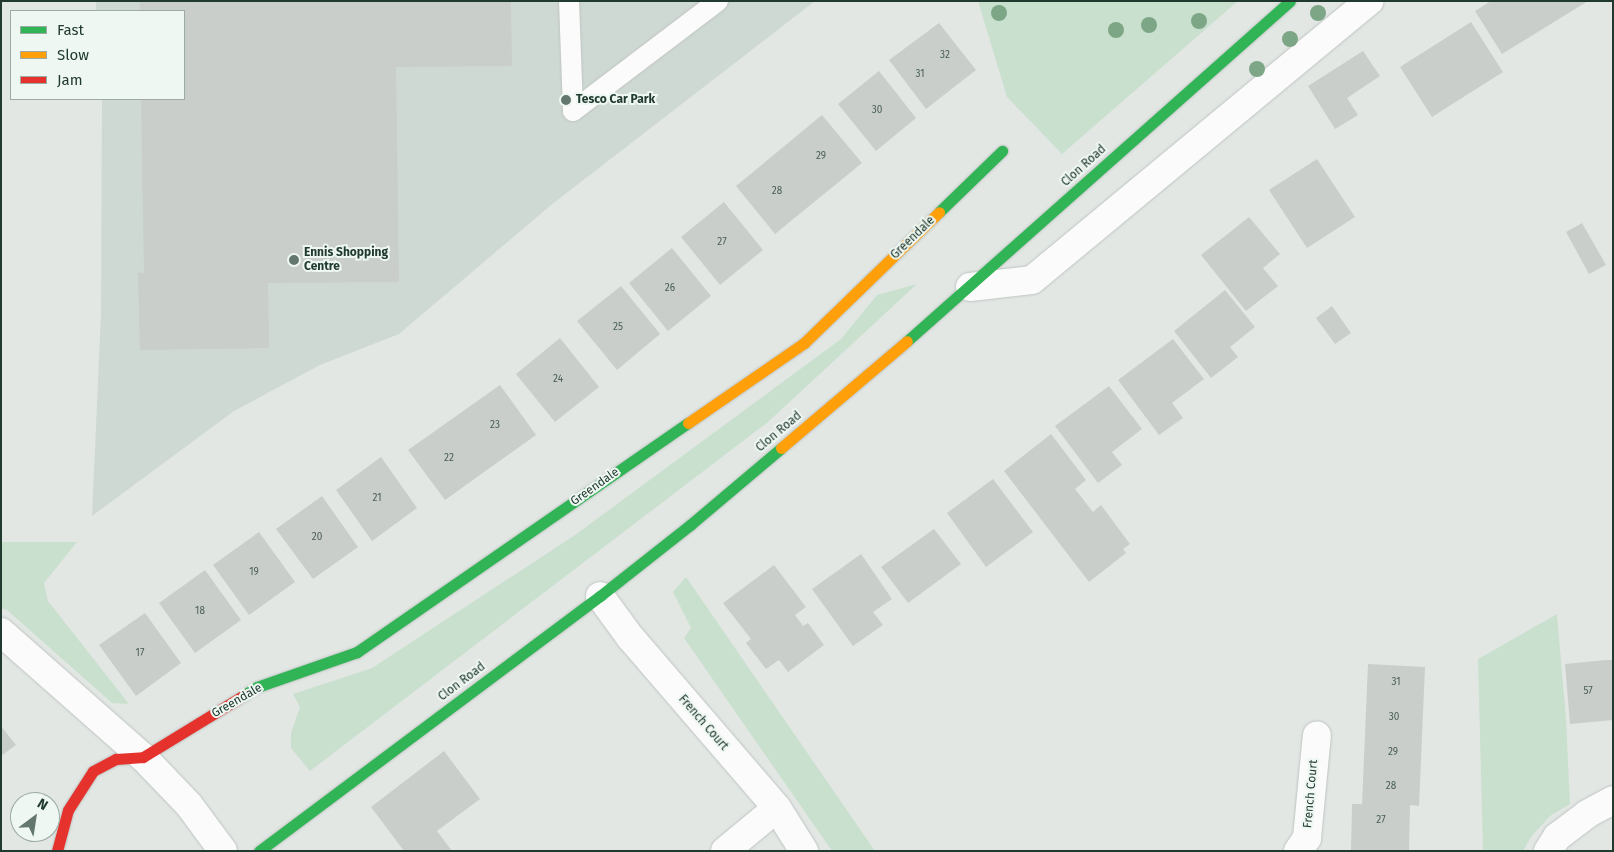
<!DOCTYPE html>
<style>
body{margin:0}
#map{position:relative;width:1614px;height:852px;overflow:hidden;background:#e2e7e4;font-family:"Fira Sans",sans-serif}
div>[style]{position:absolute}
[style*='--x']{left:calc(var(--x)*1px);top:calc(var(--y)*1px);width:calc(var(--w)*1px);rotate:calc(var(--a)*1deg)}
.built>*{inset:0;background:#cfd9d3}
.green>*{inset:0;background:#cae0ce}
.building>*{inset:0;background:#c9cecb}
.roads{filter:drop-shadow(0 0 1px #bfc4c1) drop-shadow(0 0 1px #bfc4c1)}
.lane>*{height:20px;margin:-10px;padding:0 10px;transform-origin:10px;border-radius:10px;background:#fbfbfb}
.street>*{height:28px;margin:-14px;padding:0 14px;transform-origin:14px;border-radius:14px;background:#fbfbfb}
.fast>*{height:11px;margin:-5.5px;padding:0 5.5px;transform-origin:5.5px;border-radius:5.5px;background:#30b455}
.slow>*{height:11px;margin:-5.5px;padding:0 5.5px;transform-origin:5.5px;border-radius:5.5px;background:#ff9f0a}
.jam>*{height:11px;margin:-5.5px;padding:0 5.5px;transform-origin:5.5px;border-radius:5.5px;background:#e5322d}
.trees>*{width:16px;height:16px;margin:-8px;border-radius:50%;background:#7da687}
.dots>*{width:14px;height:14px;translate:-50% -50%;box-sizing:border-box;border:2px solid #eff7f2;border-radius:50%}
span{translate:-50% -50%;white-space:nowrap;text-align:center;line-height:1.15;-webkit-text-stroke:4px #eff7f2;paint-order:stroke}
.number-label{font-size:10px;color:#4b6057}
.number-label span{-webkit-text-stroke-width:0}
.poi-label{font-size:12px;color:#203a2f;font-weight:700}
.left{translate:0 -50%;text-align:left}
.street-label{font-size:12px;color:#203a2f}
.frame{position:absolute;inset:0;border:2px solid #203a2f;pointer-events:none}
.legend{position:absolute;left:10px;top:10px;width:175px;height:90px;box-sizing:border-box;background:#eff7f2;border:1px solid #9caba4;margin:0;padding:6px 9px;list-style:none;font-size:15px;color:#203a2f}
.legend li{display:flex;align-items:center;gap:10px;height:25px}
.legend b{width:25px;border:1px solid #9caba4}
.north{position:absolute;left:10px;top:792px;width:50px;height:50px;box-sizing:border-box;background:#eff7f2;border:1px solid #9caba4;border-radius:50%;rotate:31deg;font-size:14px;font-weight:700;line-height:20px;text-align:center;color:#203a2f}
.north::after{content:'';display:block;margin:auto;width:18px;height:22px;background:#64776e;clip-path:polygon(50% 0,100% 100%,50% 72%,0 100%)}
</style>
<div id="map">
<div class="built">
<i style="clip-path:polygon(96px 1px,815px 1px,551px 205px,399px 334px,320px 365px,234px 411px,92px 516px,101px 314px,102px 99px,184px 99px,184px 11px,96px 11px)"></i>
</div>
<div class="green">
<i style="clip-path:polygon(978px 1px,1238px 1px,1062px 154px,1007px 97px)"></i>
<i style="clip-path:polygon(917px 284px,768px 422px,310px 771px,291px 748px,291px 733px,300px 707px,293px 694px,372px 668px,575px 535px,841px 339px,877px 295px)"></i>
<i style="clip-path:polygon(1px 542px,77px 542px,44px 583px,48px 601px,129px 704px,112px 703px,7px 610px,1px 608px)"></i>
<i style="clip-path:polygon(686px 577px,875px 851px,832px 851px,684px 638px,691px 628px,673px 592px)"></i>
<i style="clip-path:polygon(1557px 614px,1566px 719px,1570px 804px,1550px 816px,1531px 837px,1523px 851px,1483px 851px,1478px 659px)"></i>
</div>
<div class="building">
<i style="clip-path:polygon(140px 1px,511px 1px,512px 66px,396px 67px,399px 282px,268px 283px,269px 348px,140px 350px,138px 273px,144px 273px,141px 99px,184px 99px,184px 11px,140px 11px)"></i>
<i style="clip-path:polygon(1491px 1px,1588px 1px,1502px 54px,1475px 11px)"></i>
<i style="clip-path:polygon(1471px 22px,1503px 72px,1432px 117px,1400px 67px)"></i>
<i style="clip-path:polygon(939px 23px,976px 70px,926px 109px,889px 60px)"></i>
<i style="clip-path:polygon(1363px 51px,1380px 76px,1347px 98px,1358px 115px,1335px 129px,1308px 86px)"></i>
<i style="clip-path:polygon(879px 71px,916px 118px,876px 151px,838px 104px)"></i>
<i style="clip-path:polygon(822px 115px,862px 163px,775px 234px,736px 186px)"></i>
<i style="clip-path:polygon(1317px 159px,1355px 217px,1307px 248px,1269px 190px)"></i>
<i style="clip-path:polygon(724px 202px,763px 250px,720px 285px,681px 237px)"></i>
<i style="clip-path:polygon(1249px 217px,1280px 254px,1263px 268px,1278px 286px,1246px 311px,1201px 255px)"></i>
<i style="clip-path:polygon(1582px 223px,1606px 265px,1589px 274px,1566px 232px)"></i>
<i style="clip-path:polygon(672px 248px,711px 296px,668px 331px,629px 283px)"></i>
<i style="clip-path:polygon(621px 286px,660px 334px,617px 370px,577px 321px)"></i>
<i style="clip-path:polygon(1225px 290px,1255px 327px,1230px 347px,1238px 357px,1211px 378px,1174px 331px)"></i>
<i style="clip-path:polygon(1332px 306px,1351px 333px,1335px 344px,1316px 318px)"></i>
<i style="clip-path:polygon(560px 338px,599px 387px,555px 422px,516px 374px)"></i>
<i style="clip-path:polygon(1173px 339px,1204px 379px,1172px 403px,1183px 418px,1159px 435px,1118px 380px)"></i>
<i style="clip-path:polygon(500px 385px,536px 435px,445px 500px,408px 450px)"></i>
<i style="clip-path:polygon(1109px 386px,1142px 429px,1112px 452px,1122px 465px,1098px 483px,1055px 426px)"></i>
<i style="clip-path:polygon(1051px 434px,1086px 480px,1075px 489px,1093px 512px,1101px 505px,1130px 544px,1123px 549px,1126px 553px,1089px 582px,1004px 471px)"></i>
<i style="clip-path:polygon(381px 457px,417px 508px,372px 541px,336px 490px)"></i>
<i style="clip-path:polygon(993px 479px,1033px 532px,986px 567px,947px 513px)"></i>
<i style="clip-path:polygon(322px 496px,358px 547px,313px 579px,276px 529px)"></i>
<i style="clip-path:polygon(934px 529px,961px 564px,908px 603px,881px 567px)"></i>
<i style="clip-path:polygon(259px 532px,295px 582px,249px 615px,213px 565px)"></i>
<i style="clip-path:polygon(861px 554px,892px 599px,873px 612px,883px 625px,853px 646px,812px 589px)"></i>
<i style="clip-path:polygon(774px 565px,806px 607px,795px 615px,803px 626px,808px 623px,824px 645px,788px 672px,779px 660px,766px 669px,746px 643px,751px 639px,723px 603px)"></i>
<i style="clip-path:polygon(205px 570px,241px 620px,195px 653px,159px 603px)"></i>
<i style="clip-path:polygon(145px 613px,181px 663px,136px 696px,99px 645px)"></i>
<i style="clip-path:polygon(1606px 660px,1613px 660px,1613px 720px,1570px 724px,1565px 664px)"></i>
<i style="clip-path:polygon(1368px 664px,1425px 667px,1419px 806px,1410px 805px,1409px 851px,1351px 851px,1352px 804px,1362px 804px)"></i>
<i style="clip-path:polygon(1px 726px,16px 745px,1px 756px)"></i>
<i style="clip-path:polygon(444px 751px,480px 799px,437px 831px,452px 851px,404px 851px,371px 807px)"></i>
</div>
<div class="roads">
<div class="lane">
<i style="--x:569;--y:1;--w:110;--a:87.9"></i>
<i style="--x:573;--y:111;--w:182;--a:-37.2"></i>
</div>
<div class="street">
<i style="--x:970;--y:287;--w:62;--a:-6.4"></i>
<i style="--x:1032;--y:280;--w:438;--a:-39.6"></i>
<i style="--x:600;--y:596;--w:51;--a:53.8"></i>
<i style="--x:630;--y:637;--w:225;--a:49.3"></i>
<i style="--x:777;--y:808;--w:51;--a:57.9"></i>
<i style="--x:1;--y:632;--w:189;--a:41.4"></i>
<i style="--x:143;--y:757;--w:66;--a:46.2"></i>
<i style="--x:189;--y:805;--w:57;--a:53.5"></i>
<i style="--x:725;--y:851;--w:67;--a:-39.6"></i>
<i style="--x:1298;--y:851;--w:16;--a:-55"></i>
<i style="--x:1307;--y:838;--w:103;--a:-84.5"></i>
<i style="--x:1548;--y:851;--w:17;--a:-57"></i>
<i style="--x:1557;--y:837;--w:38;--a:-37"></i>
<i style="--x:1587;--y:814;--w:30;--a:-28"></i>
</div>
<div class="fast">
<i style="--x:939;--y:212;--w:88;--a:-44.1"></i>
<i style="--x:907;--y:341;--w:512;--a:-41.6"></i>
<i style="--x:244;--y:695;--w:15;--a:-32"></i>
<i style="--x:257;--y:687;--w:106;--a:-19.3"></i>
<i style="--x:357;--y:652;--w:402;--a:-34.7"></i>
<i style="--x:259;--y:851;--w:426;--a:-36.8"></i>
<i style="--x:600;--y:596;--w:115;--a:-38.3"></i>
<i style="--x:690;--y:525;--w:119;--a:-40.2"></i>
</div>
<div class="slow">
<i style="--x:688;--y:423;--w:141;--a:-34.6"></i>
<i style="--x:804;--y:343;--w:188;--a:-44.1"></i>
<i style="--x:781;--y:448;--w:165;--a:-40.3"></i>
</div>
<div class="jam">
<i style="--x:57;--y:851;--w:42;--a:-75"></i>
<i style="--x:68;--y:810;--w:46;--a:-57.3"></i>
<i style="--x:93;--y:771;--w:26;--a:-28"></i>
<i style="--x:116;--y:759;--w:27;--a:-4"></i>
<i style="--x:143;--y:757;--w:119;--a:-31.5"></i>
</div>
</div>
<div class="trees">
<i style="left:999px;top:13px"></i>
<i style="left:1318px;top:13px"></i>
<i style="left:1199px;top:21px"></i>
<i style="left:1149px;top:25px"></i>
<i style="left:1116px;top:30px"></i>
<i style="left:1290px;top:39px"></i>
<i style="left:1257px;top:69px"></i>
</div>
<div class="dots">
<i style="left:566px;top:100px;background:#64776e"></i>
<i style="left:294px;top:260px;background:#64776e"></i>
</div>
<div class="number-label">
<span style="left:945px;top:56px">32</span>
<span style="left:920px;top:75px">31</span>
<span style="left:877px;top:111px">30</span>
<span style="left:821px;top:157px">29</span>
<span style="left:777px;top:192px">28</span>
<span style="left:722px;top:243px">27</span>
<span style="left:670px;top:289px">26</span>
<span style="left:618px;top:328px">25</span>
<span style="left:558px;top:380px">24</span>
<span style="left:495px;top:426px">23</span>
<span style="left:449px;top:459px">22</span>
<span style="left:377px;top:499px">21</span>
<span style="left:317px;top:538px">20</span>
<span style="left:254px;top:573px">19</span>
<span style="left:200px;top:612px">18</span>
<span style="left:140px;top:654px">17</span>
<span style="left:1396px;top:683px">31</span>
<span style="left:1588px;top:692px">57</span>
<span style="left:1394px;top:718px">30</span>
<span style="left:1393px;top:753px">29</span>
<span style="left:1391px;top:787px">28</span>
<span style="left:1381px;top:821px">27</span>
</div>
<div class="poi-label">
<span class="left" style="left:576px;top:100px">Tesco Car Park</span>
<span class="left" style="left:304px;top:260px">Ennis Shopping<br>Centre</span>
</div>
<div class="street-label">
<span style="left:1084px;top:166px;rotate:-42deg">Clon Road</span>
<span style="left:913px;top:238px;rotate:-44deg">Greendale</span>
<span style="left:779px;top:432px;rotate:-40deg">Clon Road</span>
<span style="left:595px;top:487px;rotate:-35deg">Greendale</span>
<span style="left:462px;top:682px;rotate:-37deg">Clon Road</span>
<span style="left:237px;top:701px;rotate:-30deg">Greendale</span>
<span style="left:703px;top:723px;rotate:49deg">French Court</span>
<span style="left:1311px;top:794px;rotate:-85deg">French Court</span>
</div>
<div class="frame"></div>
<ul class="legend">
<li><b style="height:6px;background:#30b455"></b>Fast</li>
<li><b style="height:6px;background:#ff9f0a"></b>Slow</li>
<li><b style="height:6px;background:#e5322d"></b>Jam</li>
</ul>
<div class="north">N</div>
</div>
